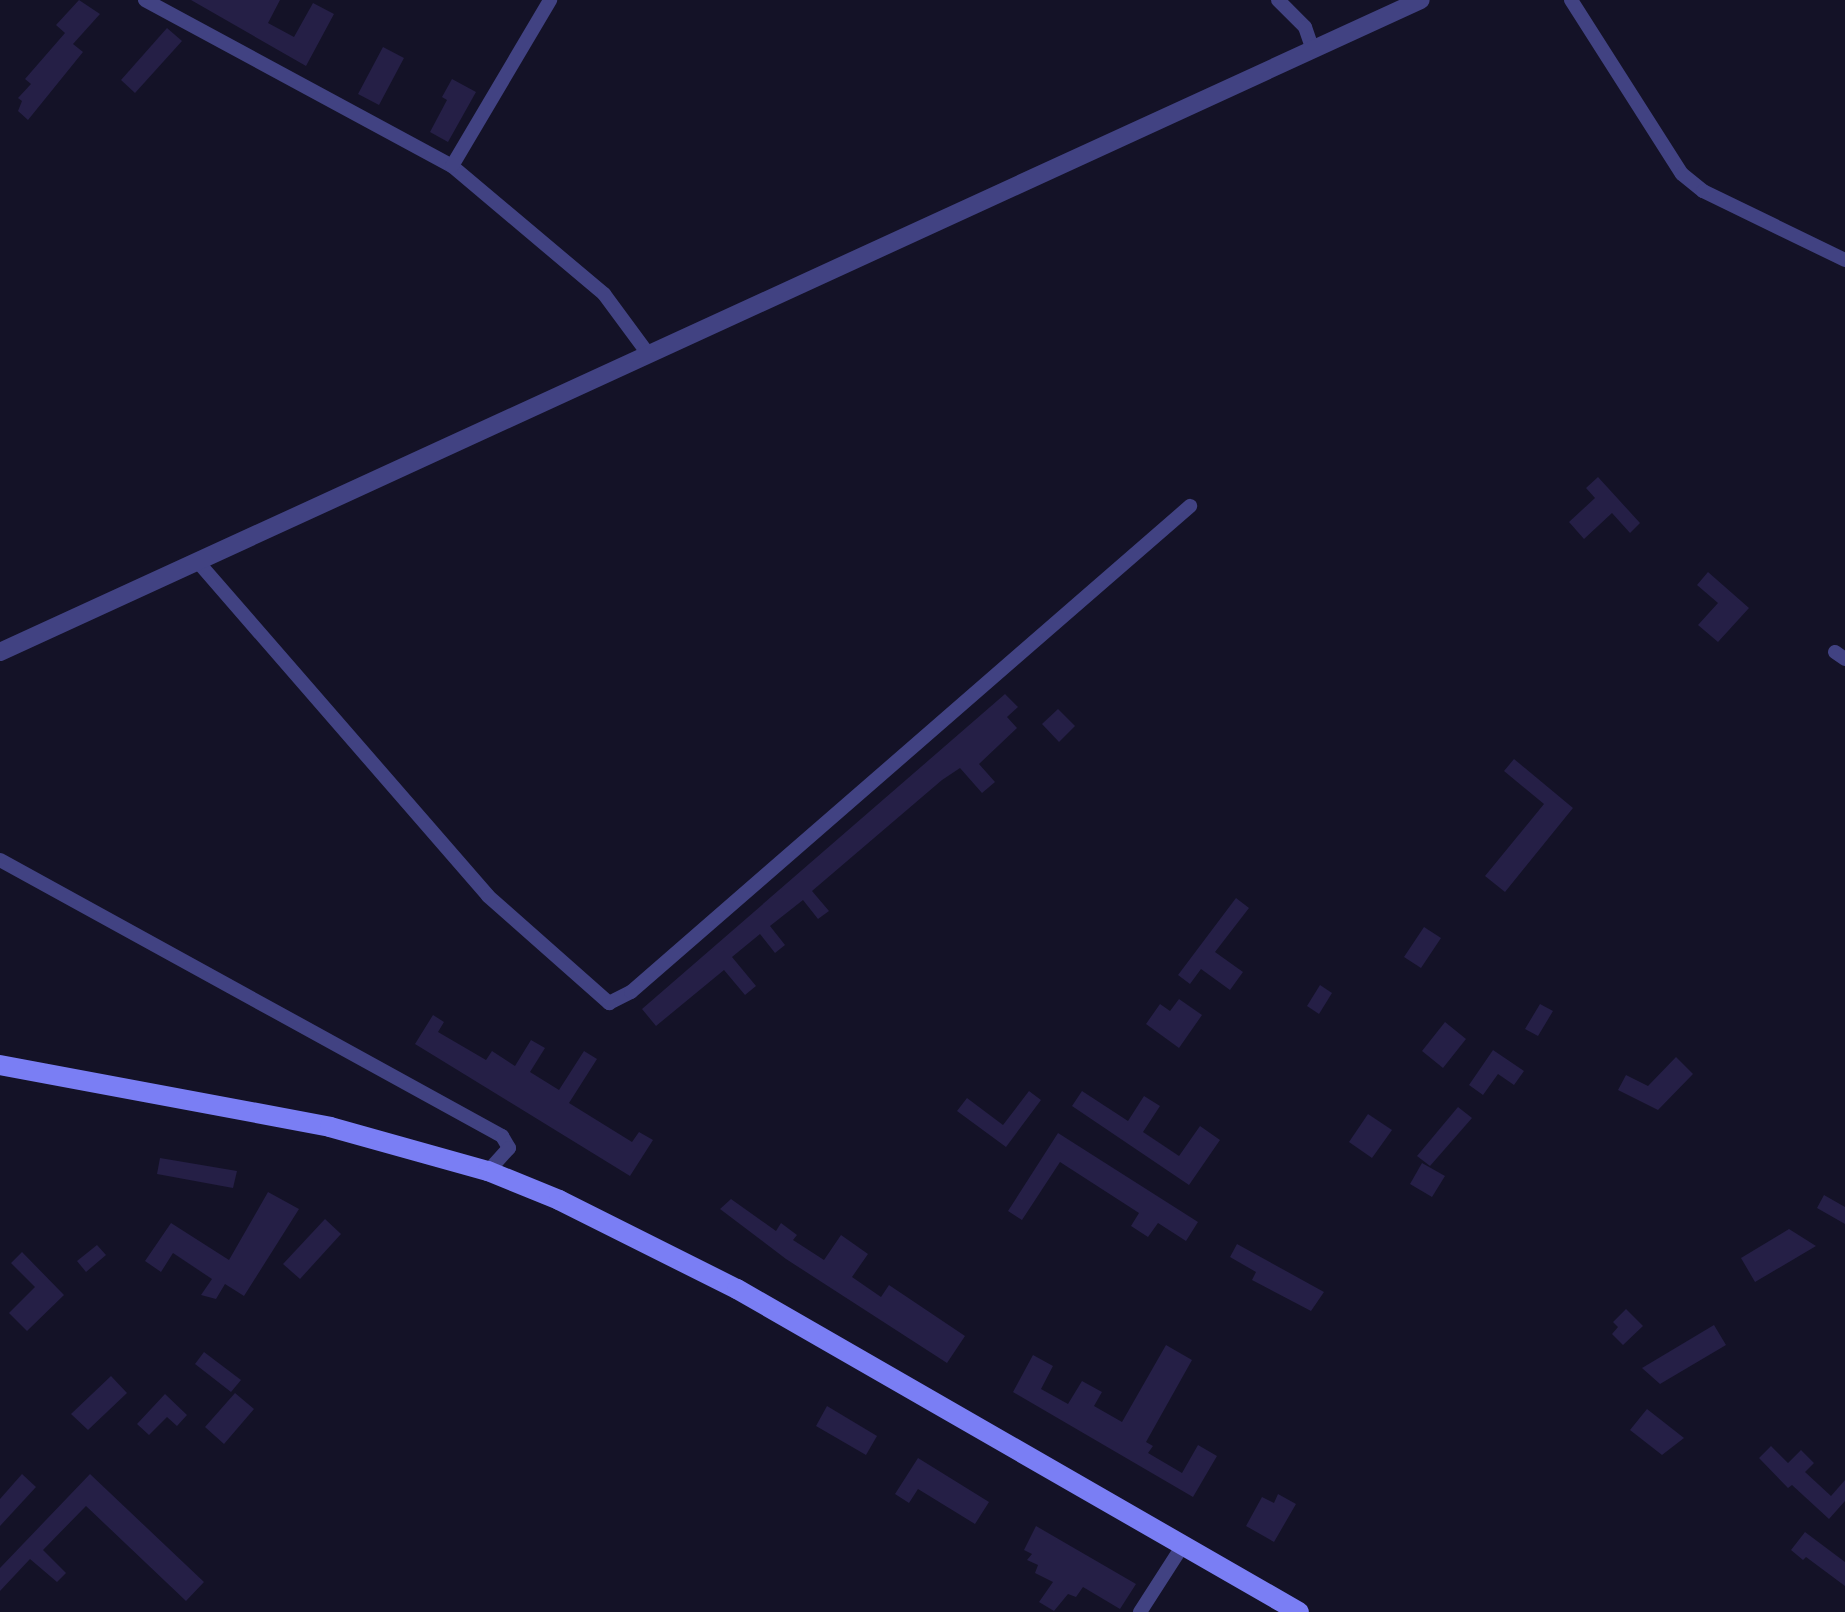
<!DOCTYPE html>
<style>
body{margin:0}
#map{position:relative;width:1845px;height:1612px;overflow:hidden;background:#141227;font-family:Jost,sans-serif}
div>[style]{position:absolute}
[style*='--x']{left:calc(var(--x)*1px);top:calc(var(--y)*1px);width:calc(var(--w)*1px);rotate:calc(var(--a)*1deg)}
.building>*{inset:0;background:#251f46}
.minor>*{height:14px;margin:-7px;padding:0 7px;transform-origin:7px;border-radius:7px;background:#414282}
.tertiary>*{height:18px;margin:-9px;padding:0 9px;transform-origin:9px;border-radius:9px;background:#414282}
.secondary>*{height:20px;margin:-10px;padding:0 10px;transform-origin:10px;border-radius:10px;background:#7a7ef4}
span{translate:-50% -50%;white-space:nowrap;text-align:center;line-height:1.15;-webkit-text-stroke:6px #141227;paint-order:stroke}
</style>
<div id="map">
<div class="building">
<i style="clip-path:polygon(79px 0,100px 14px,73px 44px,83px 52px,28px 120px,18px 111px,22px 101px,18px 98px,31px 84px,25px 79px,65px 33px,56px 25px)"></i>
<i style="clip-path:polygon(191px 0,280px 0,268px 23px,294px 37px,313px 3px,334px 14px,306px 66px)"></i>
<i style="clip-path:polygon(167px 28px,182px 41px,135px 93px,121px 80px)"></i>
<i style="clip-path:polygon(383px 47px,404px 58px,379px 105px,358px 94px)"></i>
<i style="clip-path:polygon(452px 79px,476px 92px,448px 142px,430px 132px,447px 100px,442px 97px)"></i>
<i style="clip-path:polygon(1598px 477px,1640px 523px,1630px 533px,1612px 513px,1584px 539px,1569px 522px,1595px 498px,1586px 488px)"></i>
<i style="clip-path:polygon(1708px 572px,1749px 608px,1718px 642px,1698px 625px,1718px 603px,1697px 585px)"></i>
<i style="clip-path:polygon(1005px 694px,1018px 707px,1007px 717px,1017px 728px,979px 764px,995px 782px,982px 793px,960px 768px,942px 780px,812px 891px,829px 911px,818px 919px,803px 900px,770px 926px,785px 945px,775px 953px,760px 934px,732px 957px,756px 986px,745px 995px,724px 970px,656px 1026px,642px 1009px)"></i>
<i style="clip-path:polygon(1058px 709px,1075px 726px,1059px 742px,1042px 724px)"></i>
<i style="clip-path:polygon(1514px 759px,1573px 808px,1505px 892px,1485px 876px,1544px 804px,1504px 771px)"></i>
<i style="clip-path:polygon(1236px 898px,1249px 908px,1215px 952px,1243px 972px,1230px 990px,1201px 969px,1190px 984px,1178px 975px)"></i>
<i style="clip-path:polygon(1424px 927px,1441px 938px,1421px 968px,1404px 957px)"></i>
<i style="clip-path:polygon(1320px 985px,1332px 993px,1319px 1014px,1307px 1006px)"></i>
<i style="clip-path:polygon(1179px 999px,1202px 1015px,1179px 1048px,1146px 1024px,1160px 1004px,1170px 1011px)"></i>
<i style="clip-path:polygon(1540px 1004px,1553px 1011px,1538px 1036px,1525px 1029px)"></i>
<i style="clip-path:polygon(433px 1015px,444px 1022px,438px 1032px,486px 1060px,492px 1051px,515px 1066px,531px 1040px,545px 1048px,530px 1072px,559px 1090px,584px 1051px,597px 1059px,569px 1103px,632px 1142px,639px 1132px,653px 1140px,630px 1176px,415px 1044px)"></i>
<i style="clip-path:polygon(1445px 1022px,1466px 1039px,1443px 1068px,1422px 1051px)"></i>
<i style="clip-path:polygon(1493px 1050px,1524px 1071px,1514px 1085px,1498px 1074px,1483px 1095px,1469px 1085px)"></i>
<i style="clip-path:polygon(1676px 1057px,1693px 1074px,1658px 1110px,1618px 1090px,1626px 1075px,1648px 1086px)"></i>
<i style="clip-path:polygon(1029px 1091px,1041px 1100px,1006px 1147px,957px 1111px,967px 1098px,1003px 1125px)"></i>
<i style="clip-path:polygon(1082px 1091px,1128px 1121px,1144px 1096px,1160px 1106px,1143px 1132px,1179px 1156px,1200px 1126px,1220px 1140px,1189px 1185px,1072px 1106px)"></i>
<i style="clip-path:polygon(1458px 1107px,1472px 1118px,1430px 1166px,1417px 1156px)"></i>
<i style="clip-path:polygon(1368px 1114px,1392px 1130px,1372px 1158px,1349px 1142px)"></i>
<i style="clip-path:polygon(1058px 1133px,1198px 1222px,1186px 1241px,1158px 1223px,1148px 1237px,1131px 1226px,1139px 1213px,1060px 1162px,1022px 1220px,1008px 1211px)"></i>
<i style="clip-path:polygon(160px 1158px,237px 1171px,233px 1188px,157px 1174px)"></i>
<i style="clip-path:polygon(1422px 1163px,1445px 1176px,1432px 1197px,1410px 1184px)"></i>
<i style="clip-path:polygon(268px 1192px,299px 1209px,244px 1296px,225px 1284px,216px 1299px,201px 1295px,212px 1279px,173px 1253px,161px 1272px,145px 1261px,171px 1223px,229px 1260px)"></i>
<i style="clip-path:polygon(1824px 1195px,1845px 1207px,1845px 1224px,1817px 1208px)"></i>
<i style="clip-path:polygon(731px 1199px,776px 1231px,781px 1223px,797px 1235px,793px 1240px,824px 1260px,841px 1235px,868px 1254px,852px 1277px,881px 1297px,889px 1285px,965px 1336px,947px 1363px,786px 1259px,720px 1209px)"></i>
<i style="clip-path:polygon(325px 1219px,341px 1234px,300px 1279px,283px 1264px)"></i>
<i style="clip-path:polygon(1789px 1229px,1816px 1246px,1755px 1282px,1741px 1258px)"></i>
<i style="clip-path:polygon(1237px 1244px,1324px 1292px,1311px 1311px,1252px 1280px,1256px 1272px,1230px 1257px)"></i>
<i style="clip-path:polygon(97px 1245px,106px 1255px,86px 1272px,77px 1261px)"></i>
<i style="clip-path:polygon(22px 1252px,64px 1295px,27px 1331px,9px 1313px,35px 1287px,11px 1263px)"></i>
<i style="clip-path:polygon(1626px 1309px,1643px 1326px,1623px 1345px,1612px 1334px,1618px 1327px,1613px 1322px)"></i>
<i style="clip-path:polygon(1714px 1325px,1726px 1345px,1660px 1384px,1642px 1368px)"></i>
<i style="clip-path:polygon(1166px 1345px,1192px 1360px,1146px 1442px,1153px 1446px,1148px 1453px,1182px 1473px,1198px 1445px,1217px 1456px,1193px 1497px,1013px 1392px,1033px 1355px,1053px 1366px,1041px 1389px,1068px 1404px,1082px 1381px,1102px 1392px,1094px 1406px,1122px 1422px)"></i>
<i style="clip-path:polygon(204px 1352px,241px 1380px,231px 1392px,195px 1364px)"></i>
<i style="clip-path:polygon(111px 1376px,127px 1393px,88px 1430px,71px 1414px)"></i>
<i style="clip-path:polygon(235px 1393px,254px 1409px,224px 1444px,205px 1427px)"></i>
<i style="clip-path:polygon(165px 1394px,187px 1415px,177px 1426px,167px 1417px,149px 1435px,137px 1424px)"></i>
<i style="clip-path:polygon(827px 1406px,877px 1436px,866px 1455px,816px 1426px)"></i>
<i style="clip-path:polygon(1647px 1409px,1684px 1438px,1662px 1455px,1630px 1430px)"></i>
<i style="clip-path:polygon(1771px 1446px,1788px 1463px,1801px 1450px,1814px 1463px,1805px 1472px,1831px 1496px,1845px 1480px,1845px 1501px,1829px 1519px,1792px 1485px,1788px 1488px,1759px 1458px)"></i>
<i style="clip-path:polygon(918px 1458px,989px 1502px,975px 1524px,918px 1489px,909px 1503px,895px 1494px)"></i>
<i style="clip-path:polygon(22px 1474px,36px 1487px,0 1526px,0 1499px)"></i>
<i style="clip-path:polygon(90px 1474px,204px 1582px,186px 1601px,86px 1506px,43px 1550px,66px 1573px,57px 1582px,30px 1559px,0 1591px,0 1568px)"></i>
<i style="clip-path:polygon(1278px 1494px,1296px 1504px,1274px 1542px,1246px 1526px,1262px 1497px,1274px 1503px)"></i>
<i style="clip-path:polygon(1036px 1526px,1136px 1584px,1120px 1609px,1083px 1587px,1076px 1597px,1068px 1594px,1054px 1611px,1039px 1602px,1053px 1582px,1035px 1573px,1038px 1565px,1027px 1560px,1032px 1554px,1024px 1550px)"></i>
<i style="clip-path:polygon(1805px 1532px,1845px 1562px,1845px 1586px,1806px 1557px,1803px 1560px,1791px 1550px)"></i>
</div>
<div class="minor">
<i style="--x:145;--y:0;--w:349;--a:28.4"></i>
<i style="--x:452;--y:166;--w:199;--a:40.1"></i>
<i style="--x:604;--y:294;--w:76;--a:53.6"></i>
<i style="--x:1278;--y:0;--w:38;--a:45"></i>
<i style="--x:1305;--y:27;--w:24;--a:71"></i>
<i style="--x:1571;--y:0;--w:206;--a:57.5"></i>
<i style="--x:1682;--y:174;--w:27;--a:39"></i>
<i style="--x:1703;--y:191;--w:158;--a:25.9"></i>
<i style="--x:452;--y:166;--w:193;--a:-59.4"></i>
<i style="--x:198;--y:562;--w:442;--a:49"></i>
<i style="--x:488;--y:896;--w:162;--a:41.5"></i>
<i style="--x:609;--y:1003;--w:25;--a:-27"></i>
<i style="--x:631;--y:992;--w:741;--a:-41"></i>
<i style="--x:1835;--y:652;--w:12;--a:35"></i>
<i style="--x:0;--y:860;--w:573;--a:28.8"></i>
<i style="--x:502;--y:1136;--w:14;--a:60"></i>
<i style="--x:509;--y:1148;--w:31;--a:132"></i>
<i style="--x:1140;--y:1612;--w:80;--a:-57.3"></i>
</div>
<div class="tertiary">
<i style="--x:0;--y:652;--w:1563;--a:-24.65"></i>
</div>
<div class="secondary">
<i style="--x:0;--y:1065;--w:336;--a:10.6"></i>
<i style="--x:330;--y:1127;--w:164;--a:15.6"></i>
<i style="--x:488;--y:1171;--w:77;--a:22.2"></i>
<i style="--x:559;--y:1200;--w:199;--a:26.6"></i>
<i style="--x:737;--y:1289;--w:648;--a:29.89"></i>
</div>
</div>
